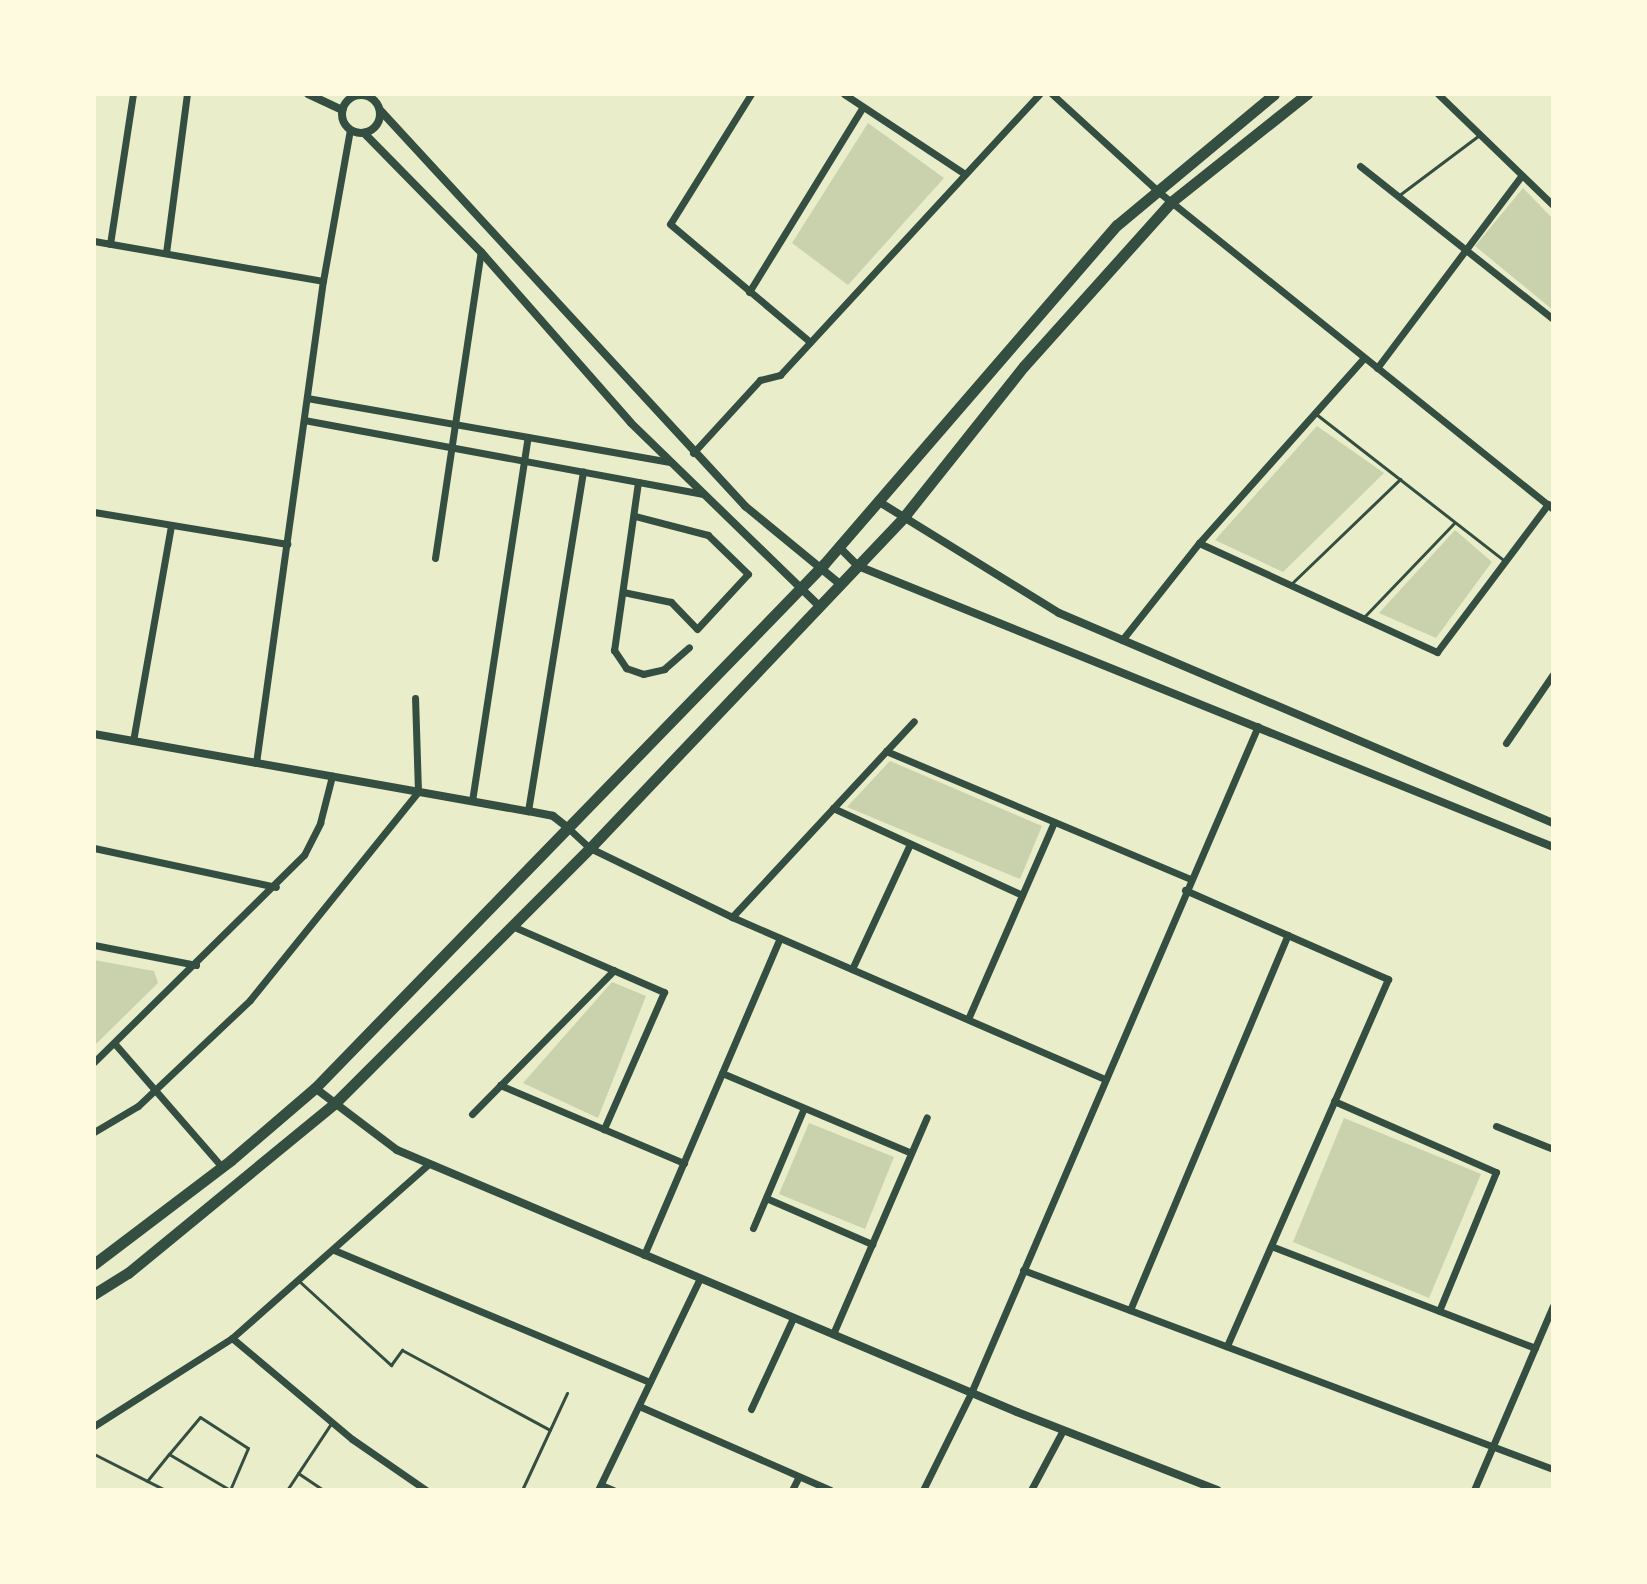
<!DOCTYPE html>
<style>
body{margin:0}
#map{position:relative;width:1647px;height:1584px;overflow:hidden;background:#e9edc9;font-family:"Archivo Narrow",sans-serif}
div>[style]{position:absolute}
[style*='--x']{left:calc(var(--x)*1px);top:calc(var(--y)*1px);width:calc(var(--w)*1px);rotate:calc(var(--a)*1deg)}
.green>*{inset:0;background:#cad2ad}
.service>*{height:3px;margin:-1.5px;padding:0 1.5px;transform-origin:1.5px;border-radius:1.5px;background:#344e41}
.minor>*{height:7px;margin:-3.5px;padding:0 3.5px;transform-origin:3.5px;border-radius:3.5px;background:#344e41}
.tertiary>*{height:8px;margin:-4px;padding:0 4px;transform-origin:4px;border-radius:4px;background:#344e41}
.tertiary>.ring{margin:-4px;padding:0;box-sizing:content-box;background:none;border:8px solid #344e41;border-radius:50%}
.trunk>*{height:11px;margin:-5.5px;padding:0 5.5px;transform-origin:5.5px;border-radius:5.5px;background:#344e41}
span{translate:-50% -50%;white-space:nowrap;text-align:center;line-height:1.15;-webkit-text-stroke:7px #fefae0;paint-order:stroke}
.frame{position:absolute;inset:0;border:96px solid #fefae0;pointer-events:none}
</style>
<div id="map">
<div class="green">
<i style="clip-path:polygon(868px 123px,944px 178px,848px 285px,792px 243px)"></i>
<i style="clip-path:polygon(1523px 188px,1553px 219px,1553px 310px,1475px 246px)"></i>
<i style="clip-path:polygon(1317px 426px,1384px 473px,1283px 572px,1215px 540px)"></i>
<i style="clip-path:polygon(1455px 530px,1492px 562px,1436px 638px,1379px 613px)"></i>
<i style="clip-path:polygon(890px 761px,1042px 826px,1020px 879px,847px 807px)"></i>
<i style="clip-path:polygon(94px 960px,154px 971px,158px 983px,94px 1046px)"></i>
<i style="clip-path:polygon(612px 982px,646px 996px,598px 1118px,523px 1083px)"></i>
<i style="clip-path:polygon(1344px 1118px,1481px 1174px,1429px 1298px,1293px 1242px)"></i>
<i style="clip-path:polygon(809px 1123px,894px 1157px,865px 1229px,779px 1194px)"></i>
</div>
<div class="service">
<i style="--x:1398;--y:196;--w:100;--a:-36.9"></i>
<i style="--x:1316;--y:414;--w:239;--a:37.9"></i>
<i style="--x:1290;--y:585;--w:153;--a:-43.9"></i>
<i style="--x:1363;--y:618;--w:132;--a:-46.2"></i>
<i style="--x:299;--y:1281;--w:125;--a:42.4"></i>
<i style="--x:391;--y:1365;--w:19;--a:-54"></i>
<i style="--x:402;--y:1350;--w:168;--a:28.4"></i>
<i style="--x:94;--y:1454;--w:80;--a:26.9"></i>
<i style="--x:298;--y:1473;--w:30;--a:34"></i>
<i style="--x:147;--y:1481;--w:35;--a:-51"></i>
<i style="--x:169;--y:1454;--w:48;--a:-50"></i>
<i style="--x:200;--y:1417;--w:57;--a:32.9"></i>
<i style="--x:248;--y:1448;--w:46;--a:113.2"></i>
<i style="--x:230;--y:1490;--w:71;--a:-149.5"></i>
<i style="--x:287;--y:1490;--w:82;--a:-56.5"></i>
<i style="--x:522;--y:1490;--w:107;--a:-65.1"></i>
</div>
<div class="minor">
<i style="--x:751;--y:94;--w:153;--a:121.9"></i>
<i style="--x:670;--y:224;--w:183;--a:40.1"></i>
<i style="--x:844;--y:94;--w:145;--a:33.5"></i>
<i style="--x:1052;--y:94;--w:147;--a:42.5"></i>
<i style="--x:1160;--y:193;--w:504;--a:38.8"></i>
<i style="--x:1438;--y:94;--w:160;--a:44"></i>
<i style="--x:1360;--y:166;--w:246;--a:38.4"></i>
<i style="--x:94;--y:241;--w:232;--a:9.9"></i>
<i style="--x:110;--y:244;--w:152;--a:-81.3"></i>
<i style="--x:166;--y:253;--w:160;--a:-82.5"></i>
<i style="--x:749;--y:292;--w:217;--a:-58.4"></i>
<i style="--x:1377;--y:368;--w:241;--a:-53.1"></i>
<i style="--x:307;--y:398;--w:370;--a:10"></i>
<i style="--x:304;--y:420;--w:406;--a:10.5"></i>
<i style="--x:693;--y:453;--w:99;--a:-47.5"></i>
<i style="--x:760;--y:380;--w:21;--a:-14"></i>
<i style="--x:780;--y:375;--w:382;--a:-47.3"></i>
<i style="--x:638;--y:482;--w:170;--a:98.1"></i>
<i style="--x:614;--y:650;--w:22;--a:56"></i>
<i style="--x:626;--y:668;--w:18;--a:19"></i>
<i style="--x:643;--y:674;--w:22;--a:-13"></i>
<i style="--x:664;--y:669;--w:33;--a:-41"></i>
<i style="--x:94;--y:512;--w:196;--a:9.4"></i>
<i style="--x:1199;--y:543;--w:262;--a:24.6"></i>
<i style="--x:1437;--y:652;--w:185;--a:-53.1"></i>
<i style="--x:435;--y:558;--w:309;--a:-81.5"></i>
<i style="--x:623;--y:592;--w:49;--a:11.8"></i>
<i style="--x:671;--y:602;--w:37;--a:46"></i>
<i style="--x:697;--y:629;--w:75;--a:-47.2"></i>
<i style="--x:748;--y:574;--w:56;--a:-135.7"></i>
<i style="--x:708;--y:535;--w:75;--a:-165.4"></i>
<i style="--x:1122;--y:640;--w:124;--a:-51.6"></i>
<i style="--x:1199;--y:543;--w:248;--a:-48.3"></i>
<i style="--x:133;--y:741;--w:219;--a:-80"></i>
<i style="--x:1506;--y:743;--w:83;--a:-55.7"></i>
<i style="--x:886;--y:751;--w:330;--a:22.8"></i>
<i style="--x:256;--y:763;--w:487;--a:-82.1"></i>
<i style="--x:323;--y:281;--w:154;--a:-79.9"></i>
<i style="--x:472;--y:801;--w:368;--a:-81.3"></i>
<i style="--x:833;--y:808;--w:208;--a:24.7"></i>
<i style="--x:528;--y:811;--w:344;--a:-80.8"></i>
<i style="--x:566;--y:826;--w:33;--a:43"></i>
<i style="--x:590;--y:848;--w:158;--a:25.9"></i>
<i style="--x:732;--y:917;--w:407;--a:23.5"></i>
<i style="--x:94;--y:848;--w:186;--a:12.1"></i>
<i style="--x:1185;--y:890;--w:222;--a:23.7"></i>
<i style="--x:1388;--y:979;--w:401;--a:113.7"></i>
<i style="--x:732;--y:917;--w:267;--a:-47.1"></i>
<i style="--x:512;--y:926;--w:166;--a:23.5"></i>
<i style="--x:664;--y:992;--w:150;--a:113.7"></i>
<i style="--x:94;--y:945;--w:104;--a:11.1"></i>
<i style="--x:852;--y:969;--w:138;--a:-65.1"></i>
<i style="--x:968;--y:1019;--w:215;--a:-66.4"></i>
<i style="--x:115;--y:1044;--w:163;--a:49"></i>
<i style="--x:94;--y:1062;--w:295;--a:-44.6"></i>
<i style="--x:304;--y:855;--w:36;--a:-63"></i>
<i style="--x:320;--y:823;--w:49;--a:-75.7"></i>
<i style="--x:722;--y:1073;--w:205;--a:22.9"></i>
<i style="--x:500;--y:1085;--w:200;--a:23"></i>
<i style="--x:1334;--y:1101;--w:177;--a:23.7"></i>
<i style="--x:1496;--y:1172;--w:150;--a:112.3"></i>
<i style="--x:472;--y:1114;--w:202;--a:-45.4"></i>
<i style="--x:1496;--y:1126;--w:61;--a:22"></i>
<i style="--x:94;--y:1132;--w:51;--a:-30.6"></i>
<i style="--x:138;--y:1106;--w:154;--a:-43.4"></i>
<i style="--x:250;--y:1000;--w:267;--a:-51.1"></i>
<i style="--x:418;--y:792;--w:94;--a:-91.8"></i>
<i style="--x:766;--y:1198;--w:116;--a:23.5"></i>
<i style="--x:753;--y:1228;--w:130;--a:-67"></i>
<i style="--x:1271;--y:1246;--w:283;--a:21.1"></i>
<i style="--x:334;--y:1250;--w:342;--a:22.7"></i>
<i style="--x:644;--y:1255;--w:345;--a:-66.8"></i>
<i style="--x:1023;--y:1270;--w:566;--a:20.58"></i>
<i style="--x:1130;--y:1310;--w:407;--a:-67.2"></i>
<i style="--x:833;--y:1334;--w:236;--a:-66.6"></i>
<i style="--x:232;--y:1338;--w:157;--a:40.1"></i>
<i style="--x:352;--y:1439;--w:90;--a:34.6"></i>
<i style="--x:639;--y:1406;--w:209;--a:23.7"></i>
<i style="--x:751;--y:1409;--w:100;--a:-65.2"></i>
<i style="--x:94;--y:1426;--w:164;--a:-32.5"></i>
<i style="--x:232;--y:1338;--w:263;--a:-41.5"></i>
<i style="--x:601;--y:1485;--w:13;--a:23"></i>
<i style="--x:598;--y:1490;--w:235;--a:-64.3"></i>
<i style="--x:792;--y:1490;--w:13;--a:-63"></i>
<i style="--x:923;--y:1490;--w:108;--a:-63.7"></i>
<i style="--x:971;--y:1393;--w:726;--a:-66.72"></i>
<i style="--x:1031;--y:1490;--w:68;--a:-61.9"></i>
<i style="--x:1474;--y:1490;--w:200;--a:-66.8"></i>
</div>
<div class="tertiary">
<i style="--x:308;--y:94;--w:38;--a:25"></i>
<i class="ring" style="left:342px;top:95px;width:30px;height:30px"></i>
<i style="--x:380;--y:110;--w:539;--a:47.33"></i>
<i style="--x:745;--y:506;--w:123;--a:39.4"></i>
<i style="--x:364;--y:133;--w:167;--a:45.5"></i>
<i style="--x:481;--y:252;--w:227;--a:48.7"></i>
<i style="--x:631;--y:423;--w:262;--a:44.2"></i>
<i style="--x:881;--y:503;--w:209;--a:31.7"></i>
<i style="--x:1059;--y:613;--w:537;--a:23.03"></i>
<i style="--x:839;--y:547;--w:27;--a:45"></i>
<i style="--x:858;--y:566;--w:750;--a:22.01"></i>
<i style="--x:94;--y:734;--w:441;--a:10.1"></i>
<i style="--x:528;--y:811;--w:25;--a:11"></i>
<i style="--x:553;--y:816;--w:16;--a:38"></i>
<i style="--x:315;--y:1088;--w:103;--a:37.1"></i>
<i style="--x:397;--y:1150;--w:673;--a:22.91"></i>
<i style="--x:1017;--y:1412;--w:215;--a:21.3"></i>
</div>
<div class="trunk">
<i style="--x:94;--y:1264;--w:172;--a:-37.2"></i>
<i style="--x:231;--y:1160;--w:111;--a:-40.6"></i>
<i style="--x:315;--y:1088;--w:731;--a:-45.83"></i>
<i style="--x:824;--y:564;--w:448;--a:-49.2"></i>
<i style="--x:1117;--y:225;--w:204;--a:-39.8"></i>
<i style="--x:94;--y:1294;--w:40;--a:-32"></i>
<i style="--x:128;--y:1273;--w:268;--a:-39.4"></i>
<i style="--x:335;--y:1103;--w:361;--a:-45"></i>
<i style="--x:590;--y:848;--w:455;--a:-46.5"></i>
<i style="--x:903;--y:518;--w:194;--a:-51.5"></i>
<i style="--x:1024;--y:366;--w:220;--a:-48.1"></i>
<i style="--x:1171;--y:202;--w:174;--a:-38.5"></i>
</div>
<div class="frame"></div>
</div>
